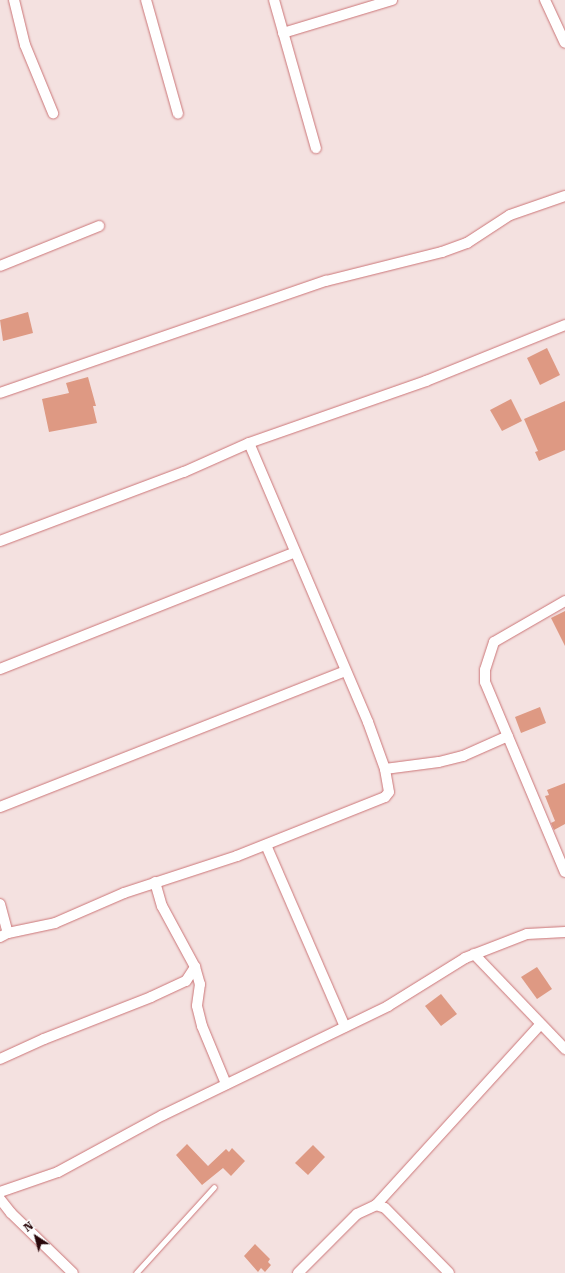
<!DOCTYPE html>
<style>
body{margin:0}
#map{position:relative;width:565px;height:1273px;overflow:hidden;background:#f4e1e0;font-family:"Roboto Serif",serif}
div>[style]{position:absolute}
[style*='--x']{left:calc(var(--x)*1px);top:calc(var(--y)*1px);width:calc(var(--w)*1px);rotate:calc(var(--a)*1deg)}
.building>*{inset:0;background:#de9983}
.roads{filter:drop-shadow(0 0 1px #cb7577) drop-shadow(0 0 1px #cb7577)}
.service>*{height:5px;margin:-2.5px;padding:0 2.5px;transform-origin:2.5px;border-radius:2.5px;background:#fff}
.minor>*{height:10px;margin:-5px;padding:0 5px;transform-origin:5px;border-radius:5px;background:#fff}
span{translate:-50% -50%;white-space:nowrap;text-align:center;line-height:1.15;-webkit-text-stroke:3px #fff;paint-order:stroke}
.north{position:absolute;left:16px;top:1217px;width:40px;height:40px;-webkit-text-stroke:3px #fff;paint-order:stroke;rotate:324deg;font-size:11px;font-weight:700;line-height:16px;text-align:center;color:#29080b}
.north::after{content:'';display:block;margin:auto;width:14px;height:18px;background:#29080b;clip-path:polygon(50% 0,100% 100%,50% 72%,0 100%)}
</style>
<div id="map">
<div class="building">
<i style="clip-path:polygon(28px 312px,33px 333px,3px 341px,0 320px)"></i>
<i style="clip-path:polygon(547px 348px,560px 375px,540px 385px,527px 358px)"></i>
<i style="clip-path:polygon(88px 377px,96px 406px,93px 406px,97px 423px,49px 432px,42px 399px,69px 393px,66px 383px)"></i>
<i style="clip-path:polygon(511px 399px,522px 421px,502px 431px,490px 410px)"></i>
<i style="clip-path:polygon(565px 401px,565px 450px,539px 461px,535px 452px,538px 451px,524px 419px)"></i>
<i style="clip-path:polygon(565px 611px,565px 646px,551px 618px)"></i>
<i style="clip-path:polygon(540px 707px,546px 723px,521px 733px,515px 717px)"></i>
<i style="clip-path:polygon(565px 783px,565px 824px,554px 830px,551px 823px,555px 821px,545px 796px,549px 795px,547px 790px)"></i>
<i style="clip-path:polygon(537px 967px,552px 989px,537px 999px,521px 977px)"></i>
<i style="clip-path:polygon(441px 994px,457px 1014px,441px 1026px,425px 1006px)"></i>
<i style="clip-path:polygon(187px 1144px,208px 1166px,226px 1149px,229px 1152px,232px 1148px,245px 1161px,231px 1176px,223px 1168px,202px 1185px,176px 1155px)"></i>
<i style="clip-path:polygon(313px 1145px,325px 1157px,308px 1175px,295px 1163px)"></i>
<i style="clip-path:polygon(255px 1244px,270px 1259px,268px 1262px,271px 1265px,265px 1272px,261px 1268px,258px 1272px,244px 1256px)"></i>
</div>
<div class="roads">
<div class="service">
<i style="--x:136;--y:1273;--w:116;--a:-47.8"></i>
</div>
<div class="minor">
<i style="--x:14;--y:0;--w:46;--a:76.3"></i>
<i style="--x:25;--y:45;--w:74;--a:67.6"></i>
<i style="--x:146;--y:0;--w:118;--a:74.3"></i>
<i style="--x:274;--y:0;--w:154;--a:74.2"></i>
<i style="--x:545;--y:0;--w:47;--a:65.1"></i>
<i style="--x:283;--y:33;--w:114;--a:-16.8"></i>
<i style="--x:0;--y:266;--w:107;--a:-22"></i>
<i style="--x:0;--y:393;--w:345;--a:-19"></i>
<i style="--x:326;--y:281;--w:120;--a:-14"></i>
<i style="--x:442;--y:252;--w:27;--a:-20"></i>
<i style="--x:467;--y:243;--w:51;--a:-33.1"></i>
<i style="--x:510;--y:215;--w:58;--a:-19.1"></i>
<i style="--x:0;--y:541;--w:197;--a:-20.6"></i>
<i style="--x:184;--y:472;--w:71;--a:-24"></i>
<i style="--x:249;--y:443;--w:188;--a:-19.3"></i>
<i style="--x:426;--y:381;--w:150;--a:-21.9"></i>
<i style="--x:565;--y:601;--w:82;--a:150"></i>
<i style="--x:494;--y:642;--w:29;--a:108"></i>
<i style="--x:485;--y:670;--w:12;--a:90"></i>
<i style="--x:485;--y:682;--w:206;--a:67.2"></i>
<i style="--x:0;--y:669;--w:317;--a:-21.6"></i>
<i style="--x:385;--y:769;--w:54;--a:-7.4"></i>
<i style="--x:439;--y:762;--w:25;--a:-14"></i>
<i style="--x:463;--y:756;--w:49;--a:-24"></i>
<i style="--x:0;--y:807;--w:371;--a:-21.5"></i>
<i style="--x:266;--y:845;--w:198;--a:66.5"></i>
<i style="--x:155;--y:882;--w:25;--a:74"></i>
<i style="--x:162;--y:906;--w:69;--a:61.6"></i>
<i style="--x:195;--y:967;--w:18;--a:74"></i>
<i style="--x:200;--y:984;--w:22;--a:98"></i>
<i style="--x:197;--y:1006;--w:21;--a:76"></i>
<i style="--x:202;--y:1026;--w:63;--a:67.5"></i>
<i style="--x:0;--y:904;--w:30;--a:75"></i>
<i style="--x:0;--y:937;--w:9;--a:-27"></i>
<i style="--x:8;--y:933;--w:48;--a:-12"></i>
<i style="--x:55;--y:923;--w:75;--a:-23.5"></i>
<i style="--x:124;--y:893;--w:119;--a:-18.1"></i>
<i style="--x:237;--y:856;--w:159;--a:-21.7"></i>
<i style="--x:385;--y:797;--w:6;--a:-51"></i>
<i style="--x:389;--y:792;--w:23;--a:-100"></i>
<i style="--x:385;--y:769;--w:50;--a:-109.9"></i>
<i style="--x:368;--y:722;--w:303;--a:-113.1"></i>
<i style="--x:474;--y:954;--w:132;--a:46.2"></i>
<i style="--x:0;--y:1059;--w:48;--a:-24.4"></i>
<i style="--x:44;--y:1039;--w:115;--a:-21.4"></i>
<i style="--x:151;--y:997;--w:38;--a:-25"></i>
<i style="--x:186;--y:981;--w:17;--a:-57"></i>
<i style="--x:0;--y:1192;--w:61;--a:-19"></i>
<i style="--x:58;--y:1172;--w:119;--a:-28.5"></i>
<i style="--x:163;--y:1115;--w:250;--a:-25.8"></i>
<i style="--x:388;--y:1006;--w:91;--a:-31.9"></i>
<i style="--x:465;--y:958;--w:66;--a:-21.2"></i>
<i style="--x:527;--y:934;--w:38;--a:-3"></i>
<i style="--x:0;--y:1199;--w:18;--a:52"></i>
<i style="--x:11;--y:1213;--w:86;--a:44.1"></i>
<i style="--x:376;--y:1205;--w:244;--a:-47.7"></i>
<i style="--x:298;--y:1273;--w:83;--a:-45"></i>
<i style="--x:357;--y:1214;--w:21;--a:-25"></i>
<i style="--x:376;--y:1205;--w:9;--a:18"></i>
<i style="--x:385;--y:1208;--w:91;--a:45.4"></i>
</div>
</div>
<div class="north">N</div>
</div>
